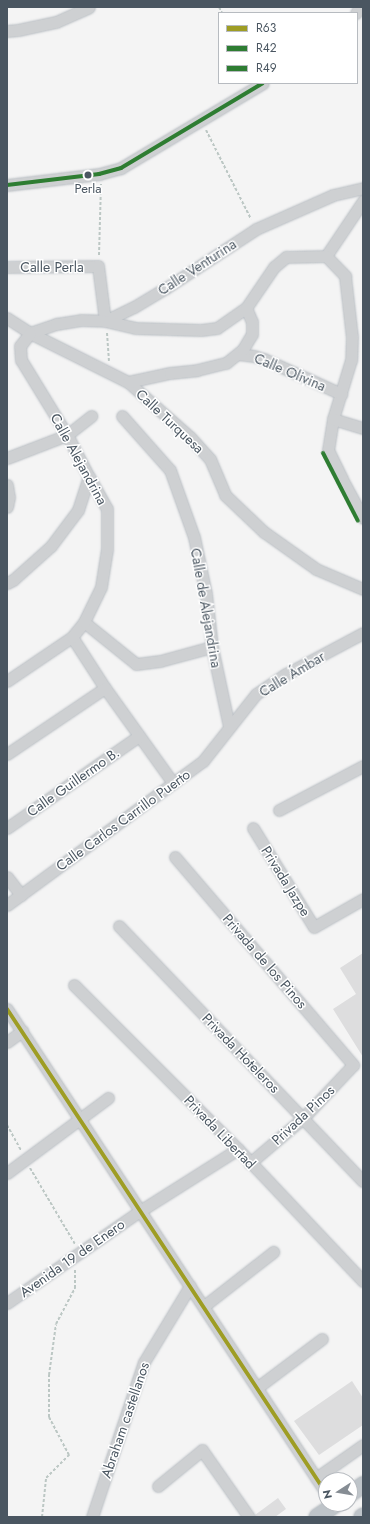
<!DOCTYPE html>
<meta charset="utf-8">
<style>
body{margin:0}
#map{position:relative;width:370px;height:1524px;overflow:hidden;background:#f4f4f4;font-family:Jost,sans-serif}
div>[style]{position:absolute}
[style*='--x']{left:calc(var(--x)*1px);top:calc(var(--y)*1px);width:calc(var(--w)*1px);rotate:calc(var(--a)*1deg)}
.building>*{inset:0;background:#ddddde}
.path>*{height:2px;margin-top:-1px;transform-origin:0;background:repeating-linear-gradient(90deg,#bcc7c4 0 3px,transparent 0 5px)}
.roads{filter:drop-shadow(0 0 1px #b9bec3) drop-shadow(0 0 1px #b9bec3)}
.minor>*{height:11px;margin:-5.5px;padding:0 5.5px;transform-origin:5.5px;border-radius:5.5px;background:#ced0d2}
.highway>*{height:16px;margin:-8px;padding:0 8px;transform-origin:8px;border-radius:8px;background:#bec4c9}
.bus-1>*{height:4px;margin:-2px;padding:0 2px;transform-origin:2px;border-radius:2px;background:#9e9d24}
.bus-2>*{height:4px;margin:-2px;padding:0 2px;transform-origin:2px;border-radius:2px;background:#2e7d32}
.bus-3>*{height:4px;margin:-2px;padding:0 2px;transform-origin:2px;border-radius:2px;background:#2e7d32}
.dots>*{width:11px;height:11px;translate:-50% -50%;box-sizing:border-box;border:2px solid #fff;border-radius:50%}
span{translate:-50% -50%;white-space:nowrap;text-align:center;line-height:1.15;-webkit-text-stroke:3px #fff;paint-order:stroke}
.bus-label{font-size:13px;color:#4a5661}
.street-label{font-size:14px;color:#4a5661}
.frame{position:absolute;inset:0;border:8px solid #4a5661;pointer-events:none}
.legend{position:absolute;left:218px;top:12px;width:140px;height:72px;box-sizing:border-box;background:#fff;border:1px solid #b7bbc0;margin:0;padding:5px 7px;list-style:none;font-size:12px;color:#4a5661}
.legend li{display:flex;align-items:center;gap:8px;height:20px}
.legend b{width:20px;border:1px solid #b7bbc0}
.north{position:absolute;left:318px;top:1472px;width:40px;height:40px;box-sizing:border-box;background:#fff;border:1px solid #b7bbc0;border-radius:50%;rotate:258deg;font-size:11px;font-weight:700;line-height:16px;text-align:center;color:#4a5661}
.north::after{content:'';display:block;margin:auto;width:14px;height:18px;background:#868d94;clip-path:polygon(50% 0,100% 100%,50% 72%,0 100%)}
</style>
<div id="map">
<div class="building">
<i style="clip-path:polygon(363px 953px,363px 1057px,333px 1009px,356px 994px,340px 968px)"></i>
<i style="clip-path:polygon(352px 1381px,363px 1398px,363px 1425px,319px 1455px,294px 1421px)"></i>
<i style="clip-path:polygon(278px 1498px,286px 1509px,275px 1517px,256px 1517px,255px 1515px)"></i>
</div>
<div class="path">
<i style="--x:219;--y:7;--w:7;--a:63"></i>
<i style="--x:206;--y:130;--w:100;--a:63.2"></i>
<i style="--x:99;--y:255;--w:71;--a:-88.4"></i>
<i style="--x:107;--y:333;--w:28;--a:86"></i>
<i style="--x:7;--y:1125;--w:29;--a:61"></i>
<i style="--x:30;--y:1168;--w:88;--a:59.4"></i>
<i style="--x:42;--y:1517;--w:39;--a:-84"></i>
<i style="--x:46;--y:1478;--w:33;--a:-45"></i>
<i style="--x:69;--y:1455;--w:43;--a:-117.8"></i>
<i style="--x:49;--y:1417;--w:42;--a:-90"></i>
<i style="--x:49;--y:1375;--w:51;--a:-82.2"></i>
<i style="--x:56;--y:1324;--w:41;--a:-62.2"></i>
<i style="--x:75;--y:1288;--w:20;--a:-90"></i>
</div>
<div class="roads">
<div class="minor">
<i style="--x:356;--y:13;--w:7;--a:-56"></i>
<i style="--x:7;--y:31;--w:11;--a:-5"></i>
<i style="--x:18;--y:30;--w:39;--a:-12"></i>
<i style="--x:56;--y:22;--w:36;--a:-24"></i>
<i style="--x:7;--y:185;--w:93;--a:-6.8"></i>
<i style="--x:99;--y:174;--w:23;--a:-15"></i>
<i style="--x:121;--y:168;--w:165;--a:-30.9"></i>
<i style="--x:363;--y:201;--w:66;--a:123.9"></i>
<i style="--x:326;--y:256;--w:28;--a:46"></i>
<i style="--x:345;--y:276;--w:61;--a:83.5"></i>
<i style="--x:352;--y:337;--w:23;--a:92"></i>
<i style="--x:351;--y:360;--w:62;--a:107"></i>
<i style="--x:333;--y:419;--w:31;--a:99"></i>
<i style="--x:328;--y:450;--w:32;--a:64"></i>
<i style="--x:342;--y:479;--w:44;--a:61.7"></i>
<i style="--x:7;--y:267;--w:91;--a:-0.6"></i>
<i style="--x:98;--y:266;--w:55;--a:82.7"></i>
<i style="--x:7;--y:318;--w:27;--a:33"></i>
<i style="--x:30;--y:333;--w:110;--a:26.6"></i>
<i style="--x:128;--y:382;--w:83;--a:41.6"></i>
<i style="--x:190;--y:437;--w:30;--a:48"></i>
<i style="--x:210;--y:459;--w:39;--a:67"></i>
<i style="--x:225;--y:495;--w:54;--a:43.5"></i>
<i style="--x:264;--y:532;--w:64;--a:35.4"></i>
<i style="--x:316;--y:569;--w:51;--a:23.1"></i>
<i style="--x:105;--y:321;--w:32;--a:-26"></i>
<i style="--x:134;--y:307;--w:37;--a:-31"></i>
<i style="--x:166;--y:288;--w:108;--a:-33.2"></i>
<i style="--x:256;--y:229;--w:84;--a:-23.8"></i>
<i style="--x:333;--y:195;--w:31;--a:-13"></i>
<i style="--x:30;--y:333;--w:28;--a:-19"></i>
<i style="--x:56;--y:324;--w:25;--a:-9"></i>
<i style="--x:81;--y:320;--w:24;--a:2"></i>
<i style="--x:105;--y:321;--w:31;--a:13"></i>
<i style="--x:135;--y:328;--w:66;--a:1.7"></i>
<i style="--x:201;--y:330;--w:16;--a:-7"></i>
<i style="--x:217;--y:328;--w:35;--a:-35"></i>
<i style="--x:238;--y:354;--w:16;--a:7"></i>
<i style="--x:254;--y:356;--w:10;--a:17"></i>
<i style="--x:264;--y:359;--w:85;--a:24.4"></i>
<i style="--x:128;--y:382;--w:43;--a:-12.1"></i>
<i style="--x:170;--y:373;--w:27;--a:-6"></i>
<i style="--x:197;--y:370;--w:30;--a:-14"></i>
<i style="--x:226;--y:363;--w:22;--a:-39"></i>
<i style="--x:243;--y:349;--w:17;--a:-59"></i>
<i style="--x:252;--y:334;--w:12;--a:-90"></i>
<i style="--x:252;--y:322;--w:15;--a:-113"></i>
<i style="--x:246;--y:308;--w:50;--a:-55.7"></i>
<i style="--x:274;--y:267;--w:16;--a:-40"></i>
<i style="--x:286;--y:257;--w:40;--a:-1.4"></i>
<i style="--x:122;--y:416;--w:72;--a:48.4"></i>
<i style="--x:170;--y:470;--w:71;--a:70.3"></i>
<i style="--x:194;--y:537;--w:58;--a:78.1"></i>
<i style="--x:206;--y:594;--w:53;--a:83.5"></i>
<i style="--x:212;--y:647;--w:81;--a:77.9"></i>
<i style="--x:333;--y:419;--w:31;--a:17"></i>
<i style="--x:7;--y:458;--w:64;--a:-21"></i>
<i style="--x:67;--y:435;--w:31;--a:-38"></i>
<i style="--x:7;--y:485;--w:12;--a:81"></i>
<i style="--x:9;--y:497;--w:10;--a:101"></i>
<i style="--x:7;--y:583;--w:7;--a:-27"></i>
<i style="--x:13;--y:580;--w:51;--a:-41.8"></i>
<i style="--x:51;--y:546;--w:45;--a:-53.1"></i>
<i style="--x:78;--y:510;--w:35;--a:-72"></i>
<i style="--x:84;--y:622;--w:67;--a:38.9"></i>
<i style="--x:136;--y:664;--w:24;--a:-7"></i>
<i style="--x:160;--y:661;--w:54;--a:-15.1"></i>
<i style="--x:72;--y:637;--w:61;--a:57.1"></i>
<i style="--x:105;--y:688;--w:117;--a:54.4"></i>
<i style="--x:7;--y:681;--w:78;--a:-34.1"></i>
<i style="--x:72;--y:637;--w:19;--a:-51"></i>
<i style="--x:84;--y:622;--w:39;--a:-64"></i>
<i style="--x:101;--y:587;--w:38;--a:-81"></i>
<i style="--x:107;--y:549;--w:40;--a:-90"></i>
<i style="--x:107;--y:509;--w:37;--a:-119"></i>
<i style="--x:89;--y:477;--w:47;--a:-117.6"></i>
<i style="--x:67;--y:435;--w:88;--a:-121.5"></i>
<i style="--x:21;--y:360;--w:14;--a:-94"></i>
<i style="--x:20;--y:346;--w:16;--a:-52"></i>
<i style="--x:7;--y:754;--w:118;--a:-34"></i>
<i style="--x:279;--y:810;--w:95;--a:-27.6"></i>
<i style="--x:7;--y:828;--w:161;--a:-34.9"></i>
<i style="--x:253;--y:828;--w:116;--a:58.4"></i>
<i style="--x:314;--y:927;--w:56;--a:-29.7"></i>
<i style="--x:175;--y:857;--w:274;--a:49.4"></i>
<i style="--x:353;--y:1065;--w:73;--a:133.3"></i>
<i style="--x:303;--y:1118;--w:70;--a:139.7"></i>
<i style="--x:7;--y:877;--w:23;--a:52"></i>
<i style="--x:7;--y:905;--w:243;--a:-36.3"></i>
<i style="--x:203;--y:761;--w:85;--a:-51.7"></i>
<i style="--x:256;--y:694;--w:36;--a:-34"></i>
<i style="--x:286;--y:674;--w:87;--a:-28"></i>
<i style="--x:119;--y:926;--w:353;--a:46.3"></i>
<i style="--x:74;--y:985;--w:232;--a:45"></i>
<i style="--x:238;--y:1149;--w:182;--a:46.6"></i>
<i style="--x:7;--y:1009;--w:580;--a:56.61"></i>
<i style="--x:7;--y:1042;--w:19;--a:-36"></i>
<i style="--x:7;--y:1173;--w:126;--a:-36.6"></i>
<i style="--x:7;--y:1303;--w:162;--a:-34.7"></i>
<i style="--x:140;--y:1211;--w:116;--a:-32.3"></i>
<i style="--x:204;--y:1306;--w:88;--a:-38"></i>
<i style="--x:258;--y:1387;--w:80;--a:-36.9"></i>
<i style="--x:316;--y:1478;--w:57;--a:-35.1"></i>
<i style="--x:158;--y:1486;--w:57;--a:-39.3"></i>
<i style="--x:202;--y:1450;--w:82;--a:55"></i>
<i style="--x:92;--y:1517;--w:163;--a:-71.5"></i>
<i style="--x:144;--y:1362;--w:89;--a:-58.8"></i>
</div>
<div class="highway">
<i style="--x:350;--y:1494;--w:16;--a:-35"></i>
<i style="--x:317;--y:1517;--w:23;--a:-34"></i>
<i style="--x:362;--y:1517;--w:1;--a:-45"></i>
</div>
</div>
<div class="bus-1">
<i style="--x:7;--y:1009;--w:580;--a:56.61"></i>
</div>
<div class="bus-2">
<i style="--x:7;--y:185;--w:93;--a:-6.8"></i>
<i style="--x:99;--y:174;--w:23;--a:-15"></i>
<i style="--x:121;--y:168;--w:165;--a:-30.9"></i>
</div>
<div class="bus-3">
<i style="--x:323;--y:453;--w:76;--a:62.8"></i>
</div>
<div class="dots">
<i style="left:88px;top:175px;background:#4a5661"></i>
</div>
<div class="bus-label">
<span style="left:88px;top:189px">Perla</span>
</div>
<div class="street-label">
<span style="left:52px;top:267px">Calle Perla</span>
<span style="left:197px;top:267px;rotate:-33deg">Calle Venturina</span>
<span style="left:290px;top:372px;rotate:23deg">Calle Olivina</span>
<span style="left:170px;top:421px;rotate:43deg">Calle Turquesa</span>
<span style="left:79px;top:459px;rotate:61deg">Calle Alejandrina</span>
<span style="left:206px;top:608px;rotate:80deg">Calle de Alejandrina</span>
<span style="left:292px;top:674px;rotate:-31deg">Calle Ámbar</span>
<span style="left:73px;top:782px;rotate:-35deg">Calle Guillermo B.</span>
<span style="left:123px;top:820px;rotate:-36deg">Calle Carlos Carrillo Puerto</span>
<span style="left:286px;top:881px;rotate:58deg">Privada Jazpe</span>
<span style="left:265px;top:961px;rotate:49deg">Privada de los Pinos</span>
<span style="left:241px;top:1053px;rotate:46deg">Privada Hoteleros</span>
<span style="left:303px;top:1115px;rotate:-43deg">Privada Pinos</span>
<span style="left:220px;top:1132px;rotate:46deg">Privada Libertad</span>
<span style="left:72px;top:1258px;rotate:-35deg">Avenida 19 de Enero</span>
<span style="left:125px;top:1420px;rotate:-71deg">Abraham castellanos</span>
</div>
<div class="frame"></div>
<ul class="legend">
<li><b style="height:5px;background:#9e9d24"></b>R63</li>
<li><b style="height:5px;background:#2e7d32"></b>R42</li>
<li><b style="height:5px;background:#2e7d32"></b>R49</li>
</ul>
<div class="north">N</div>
</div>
